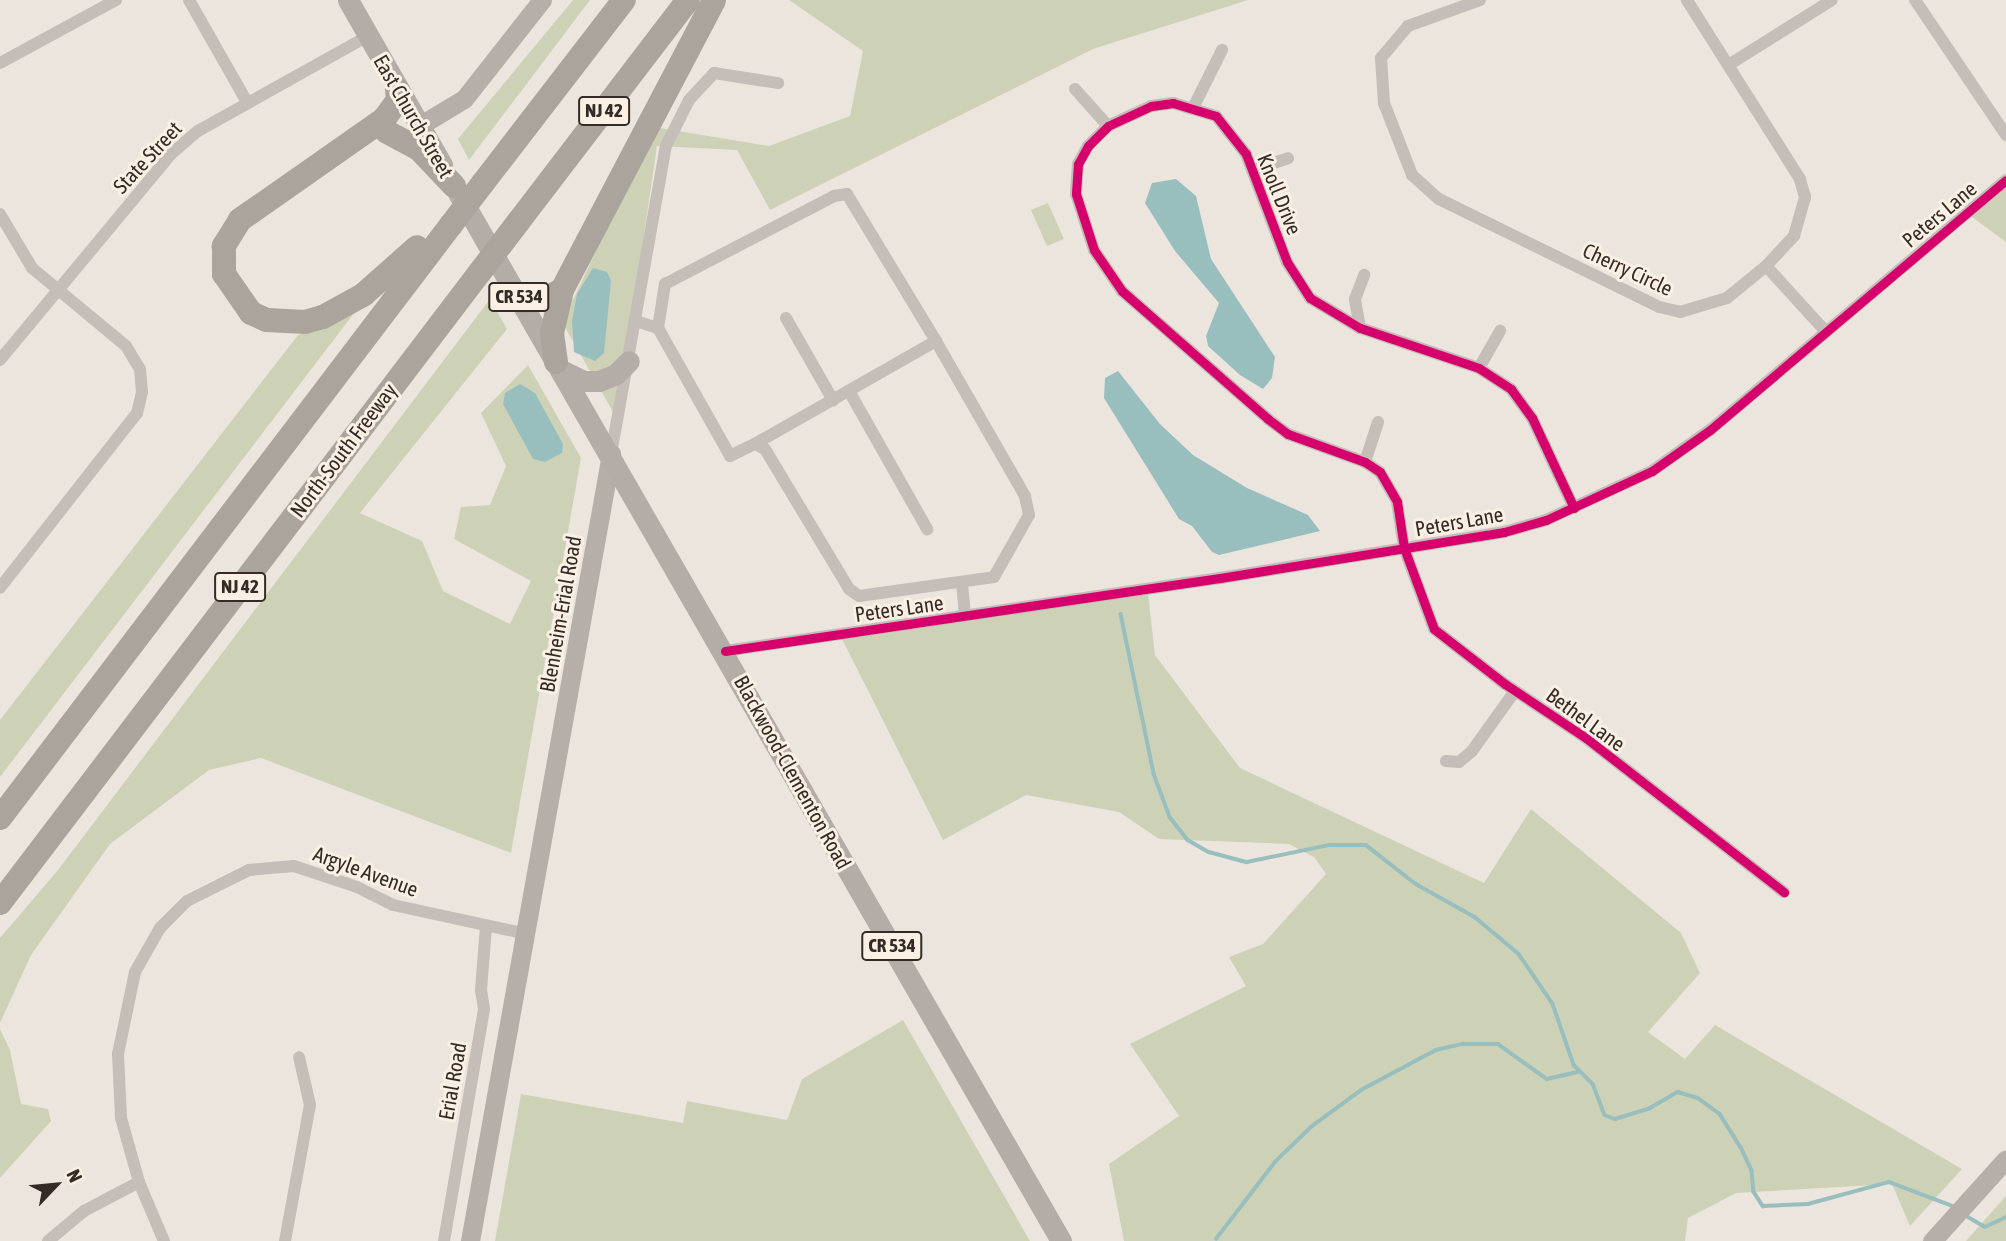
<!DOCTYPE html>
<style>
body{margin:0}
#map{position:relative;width:2006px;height:1241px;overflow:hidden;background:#ece5de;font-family:"Asap Condensed",sans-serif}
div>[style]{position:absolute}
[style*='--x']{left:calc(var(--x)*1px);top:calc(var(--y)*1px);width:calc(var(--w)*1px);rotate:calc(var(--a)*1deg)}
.green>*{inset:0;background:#cdd2b7}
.water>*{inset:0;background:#99bebe}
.stream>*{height:3.5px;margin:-1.75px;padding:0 1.75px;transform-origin:1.75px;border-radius:1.75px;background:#99bebe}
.street>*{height:12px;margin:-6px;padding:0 6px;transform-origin:6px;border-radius:6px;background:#c5bdb7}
.secondary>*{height:19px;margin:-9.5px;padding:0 9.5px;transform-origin:9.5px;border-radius:9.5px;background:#b6aea8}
.primary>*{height:21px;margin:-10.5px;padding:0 10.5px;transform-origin:10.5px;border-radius:10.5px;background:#b4aca6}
.highway>*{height:24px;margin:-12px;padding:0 12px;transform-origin:12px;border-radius:12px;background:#aba49d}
.highway-bridge>*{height:24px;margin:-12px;padding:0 12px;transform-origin:12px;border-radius:12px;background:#aba49d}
.cycleway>*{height:9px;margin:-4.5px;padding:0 4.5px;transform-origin:4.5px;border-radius:4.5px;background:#d6006c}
span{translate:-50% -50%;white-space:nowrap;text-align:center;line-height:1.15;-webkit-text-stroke:6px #faf0e4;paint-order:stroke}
.shield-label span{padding:2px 5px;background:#faf0e4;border:2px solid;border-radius:5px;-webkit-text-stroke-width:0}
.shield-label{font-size:19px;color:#352b26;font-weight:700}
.street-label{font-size:21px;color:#352b26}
.north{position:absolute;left:21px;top:1150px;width:70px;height:70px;-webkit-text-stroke:5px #faf0e4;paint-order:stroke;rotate:64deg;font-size:19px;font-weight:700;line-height:28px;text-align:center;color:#352b26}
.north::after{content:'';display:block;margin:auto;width:24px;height:32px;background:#352b26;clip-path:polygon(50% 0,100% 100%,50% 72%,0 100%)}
</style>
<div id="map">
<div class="green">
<i style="clip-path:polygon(573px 0,590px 0,469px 160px,458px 139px)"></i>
<i style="clip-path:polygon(789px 0,1248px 0,1093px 49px,770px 210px,737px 150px,657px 146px,617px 419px,557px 313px,574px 298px,654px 127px,769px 146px,850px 116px,863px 51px)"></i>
<i style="clip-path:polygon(2006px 178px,2006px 242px,1964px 211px)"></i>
<i style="clip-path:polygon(1048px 203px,1064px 239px,1047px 246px,1031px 210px)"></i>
<i style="clip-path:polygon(490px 299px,507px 329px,360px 513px,422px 541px,443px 591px,510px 624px,531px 581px,454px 539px,461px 507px,490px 505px,506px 466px,481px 413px,528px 365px,581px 458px,511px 853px,261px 758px,209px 770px,110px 844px,31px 955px,0 1023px,0 938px,58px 870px)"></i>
<i style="clip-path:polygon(358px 308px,0 777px,0 720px,298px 335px)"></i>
<i style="clip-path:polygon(1147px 585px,1155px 655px,1240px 768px,1484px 883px,1531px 809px,1681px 933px,1700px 973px,1648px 1032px,1685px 1059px,1715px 1025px,1962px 1169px,1910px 1226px,1892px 1184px,1736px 1193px,1688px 1218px,1685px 1241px,1124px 1241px,1109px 1164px,1179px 1116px,1130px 1044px,1246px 986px,1229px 957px,1263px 944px,1326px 874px,1314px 857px,1289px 844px,1159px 839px,1119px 812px,1026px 795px,943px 840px,839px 633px)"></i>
<i style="clip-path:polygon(903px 1020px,1030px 1241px,495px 1241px,521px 1094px,683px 1123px,687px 1101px,787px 1120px,802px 1079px)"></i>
<i style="clip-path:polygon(0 1029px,10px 1050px,21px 1104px,48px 1109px,51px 1121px,0 1178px)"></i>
<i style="clip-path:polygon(2006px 1196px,2006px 1241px,1966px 1241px)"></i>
</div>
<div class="water">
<i style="clip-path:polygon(1176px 179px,1196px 196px,1211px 259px,1275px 357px,1272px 378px,1263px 389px,1240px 375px,1208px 346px,1206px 336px,1219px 303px,1175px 251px,1145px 203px,1152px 183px)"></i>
<i style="clip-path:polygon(593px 268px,607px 272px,611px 281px,604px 353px,595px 361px,574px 352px,572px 321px,577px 294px)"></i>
<i style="clip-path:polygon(1118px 371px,1160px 424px,1193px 455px,1247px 488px,1308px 515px,1320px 531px,1219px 555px,1212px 552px,1192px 526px,1179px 519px,1104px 398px,1105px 378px)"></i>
<i style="clip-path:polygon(520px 384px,535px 393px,563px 444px,562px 453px,545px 462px,533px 459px,503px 404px,505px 393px)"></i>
</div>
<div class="stream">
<i style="--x:1121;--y:614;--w:163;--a:78.3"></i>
<i style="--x:1154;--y:774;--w:46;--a:69.6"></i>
<i style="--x:1170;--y:817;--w:29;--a:52"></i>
<i style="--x:1188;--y:840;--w:24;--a:30"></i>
<i style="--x:1209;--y:852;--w:39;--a:15"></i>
<i style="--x:1247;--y:862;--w:84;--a:-11.7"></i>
<i style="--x:1329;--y:845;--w:37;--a:0"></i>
<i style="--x:1366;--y:845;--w:63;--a:38"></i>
<i style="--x:1416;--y:884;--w:68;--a:29.2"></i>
<i style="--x:1475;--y:917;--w:57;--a:40.1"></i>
<i style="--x:1519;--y:954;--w:60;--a:55.8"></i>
<i style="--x:1553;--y:1004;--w:65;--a:71"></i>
<i style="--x:1574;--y:1065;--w:27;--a:45"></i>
<i style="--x:1593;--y:1084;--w:33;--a:69"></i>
<i style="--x:1605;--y:1115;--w:11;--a:22"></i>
<i style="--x:1615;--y:1119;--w:37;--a:-17"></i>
<i style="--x:1650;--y:1108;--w:32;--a:-30"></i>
<i style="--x:1678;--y:1092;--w:21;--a:17"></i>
<i style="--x:1698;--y:1098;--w:27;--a:36"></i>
<i style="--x:1720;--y:1114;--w:39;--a:58"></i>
<i style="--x:1741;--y:1147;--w:26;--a:65"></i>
<i style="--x:1752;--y:1171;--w:21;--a:85"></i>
<i style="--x:1754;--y:1192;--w:17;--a:57"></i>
<i style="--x:1763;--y:1206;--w:45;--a:-2.5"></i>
<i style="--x:1808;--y:1204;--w:84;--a:-15.2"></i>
<i style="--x:1889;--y:1182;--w:68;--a:20.6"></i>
<i style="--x:1965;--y:1215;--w:23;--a:31"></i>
<i style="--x:1985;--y:1227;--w:23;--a:-25"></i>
<i style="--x:1216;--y:1239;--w:97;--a:-52.5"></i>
<i style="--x:1275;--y:1162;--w:50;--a:-44.2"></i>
<i style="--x:1311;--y:1127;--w:62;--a:-36.5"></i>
<i style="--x:1361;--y:1090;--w:85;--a:-28.1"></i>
<i style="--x:1436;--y:1050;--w:28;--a:-13"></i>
<i style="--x:1463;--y:1044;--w:35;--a:0"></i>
<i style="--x:1498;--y:1044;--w:60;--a:35.5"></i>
<i style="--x:1547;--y:1079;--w:32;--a:-13"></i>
</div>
<div class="street">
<i style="--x:189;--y:0;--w:117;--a:60.4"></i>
<i style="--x:1480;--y:0;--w:77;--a:160.1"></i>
<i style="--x:1408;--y:26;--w:42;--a:130.2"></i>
<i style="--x:1381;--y:58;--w:45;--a:86.2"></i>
<i style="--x:1384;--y:103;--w:77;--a:68.7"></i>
<i style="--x:1412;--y:175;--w:36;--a:42"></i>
<i style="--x:1439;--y:199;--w:245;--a:26.1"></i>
<i style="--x:1659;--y:307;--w:22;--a:13"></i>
<i style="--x:1680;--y:312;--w:49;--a:-16.6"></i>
<i style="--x:1727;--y:298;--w:50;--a:-39.4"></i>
<i style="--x:1766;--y:266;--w:41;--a:-47"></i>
<i style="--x:1794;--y:236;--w:41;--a:-74.2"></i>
<i style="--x:1805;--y:197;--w:19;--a:-106"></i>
<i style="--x:1800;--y:179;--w:212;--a:-122.3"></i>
<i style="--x:1915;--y:0;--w:163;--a:56"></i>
<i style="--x:0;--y:63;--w:132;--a:-28.5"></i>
<i style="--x:1730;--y:64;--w:120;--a:-32.1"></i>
<i style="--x:1075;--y:89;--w:50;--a:48.3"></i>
<i style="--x:1194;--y:106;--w:63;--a:-63.4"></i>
<i style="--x:1252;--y:170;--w:38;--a:-18"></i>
<i style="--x:0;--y:214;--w:63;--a:59.3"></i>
<i style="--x:32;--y:268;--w:122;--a:39.7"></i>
<i style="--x:126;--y:346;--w:27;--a:59"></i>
<i style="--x:140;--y:369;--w:23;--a:85"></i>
<i style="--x:142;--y:392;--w:22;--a:103"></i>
<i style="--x:137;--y:413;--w:222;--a:128.1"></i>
<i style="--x:1766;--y:266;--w:89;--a:47.7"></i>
<i style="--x:786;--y:318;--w:95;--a:60.2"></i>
<i style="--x:636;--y:321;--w:23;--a:18"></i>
<i style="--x:658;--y:328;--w:147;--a:60.6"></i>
<i style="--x:730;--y:456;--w:28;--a:-26"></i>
<i style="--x:755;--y:444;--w:11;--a:27"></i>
<i style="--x:765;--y:449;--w:163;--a:59"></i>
<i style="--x:849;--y:589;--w:12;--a:35"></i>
<i style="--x:859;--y:596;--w:136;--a:-8"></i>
<i style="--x:994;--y:577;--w:71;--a:-60.6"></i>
<i style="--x:1029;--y:515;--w:19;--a:-102"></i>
<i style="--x:1025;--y:496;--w:179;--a:-119.9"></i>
<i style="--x:936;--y:341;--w:208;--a:150.4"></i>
<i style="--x:658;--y:328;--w:45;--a:-81"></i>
<i style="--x:665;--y:284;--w:191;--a:-27.5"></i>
<i style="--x:834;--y:196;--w:13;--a:-9"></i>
<i style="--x:847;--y:194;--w:172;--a:58.8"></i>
<i style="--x:1360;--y:328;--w:29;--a:-100"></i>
<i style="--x:1355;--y:299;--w:26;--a:-69"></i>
<i style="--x:0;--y:360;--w:266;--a:-50.3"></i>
<i style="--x:170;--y:155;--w:37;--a:-41"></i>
<i style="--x:198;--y:131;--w:195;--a:-29.2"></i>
<i style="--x:1479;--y:368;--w:43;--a:-60.4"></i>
<i style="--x:849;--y:391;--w:159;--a:60.5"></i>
<i style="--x:611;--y:454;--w:313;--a:-79.9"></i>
<i style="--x:666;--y:146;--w:51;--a:-63.4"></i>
<i style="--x:689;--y:100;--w:37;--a:-47"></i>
<i style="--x:714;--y:73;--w:65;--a:8.9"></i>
<i style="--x:1365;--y:462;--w:42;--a:-72"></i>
<i style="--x:1574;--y:508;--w:99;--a:-115"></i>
<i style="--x:1532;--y:418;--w:36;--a:-126"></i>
<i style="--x:1511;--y:389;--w:38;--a:-147"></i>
<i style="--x:1479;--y:368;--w:126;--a:-161.4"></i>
<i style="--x:1360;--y:328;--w:58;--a:-149"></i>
<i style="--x:1310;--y:298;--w:43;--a:-122.6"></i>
<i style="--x:1287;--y:262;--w:116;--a:-110.8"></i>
<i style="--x:1246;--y:154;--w:48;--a:-128.3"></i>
<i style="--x:1216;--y:116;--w:45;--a:-163.2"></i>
<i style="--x:1173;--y:103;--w:22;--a:172"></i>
<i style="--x:1151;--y:106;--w:47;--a:155.1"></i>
<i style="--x:1108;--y:126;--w:28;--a:135"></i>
<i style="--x:1088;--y:146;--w:21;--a:119"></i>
<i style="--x:1078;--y:164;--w:30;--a:94"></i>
<i style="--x:1076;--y:194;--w:59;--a:72.2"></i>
<i style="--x:1094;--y:250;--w:50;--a:55.7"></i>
<i style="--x:1122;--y:291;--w:194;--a:41.2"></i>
<i style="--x:1268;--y:419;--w:25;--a:37"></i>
<i style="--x:1288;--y:434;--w:82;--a:20"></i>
<i style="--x:1365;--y:462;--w:18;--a:34"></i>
<i style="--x:1380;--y:472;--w:34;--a:60"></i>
<i style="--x:1397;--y:502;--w:47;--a:81.3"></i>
<i style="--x:1404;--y:548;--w:86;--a:69.7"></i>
<i style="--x:1434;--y:629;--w:90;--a:37.8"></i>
<i style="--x:1505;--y:684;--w:97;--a:33.7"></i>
<i style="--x:1586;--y:738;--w:251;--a:37.9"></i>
<i style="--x:962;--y:585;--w:30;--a:84"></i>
<i style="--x:725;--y:651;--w:500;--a:-8.39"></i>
<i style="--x:1220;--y:578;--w:288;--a:-9.2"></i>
<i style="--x:1504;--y:532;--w:44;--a:-15.9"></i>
<i style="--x:1546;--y:520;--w:117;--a:-24.8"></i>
<i style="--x:1652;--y:471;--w:71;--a:-35.3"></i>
<i style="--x:1710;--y:430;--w:387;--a:-40.2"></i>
<i style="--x:1446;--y:761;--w:13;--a:4"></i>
<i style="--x:1459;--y:762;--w:17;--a:-40"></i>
<i style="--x:1472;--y:751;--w:74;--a:-54.4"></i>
<i style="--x:48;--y:1241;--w:47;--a:-39.8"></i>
<i style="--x:84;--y:1211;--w:62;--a:-27.8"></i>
<i style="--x:164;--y:1241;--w:64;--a:-113"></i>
<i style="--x:139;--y:1182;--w:66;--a:-105.7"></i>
<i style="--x:121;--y:1118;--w:64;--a:-92.7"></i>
<i style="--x:118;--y:1054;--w:84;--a:-78.3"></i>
<i style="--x:135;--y:972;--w:51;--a:-60.4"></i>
<i style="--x:160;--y:928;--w:38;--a:-45"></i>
<i style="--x:187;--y:901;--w:69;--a:-26.6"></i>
<i style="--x:249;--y:870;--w:45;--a:-5.1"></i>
<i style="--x:294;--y:866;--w:66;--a:18.4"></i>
<i style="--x:357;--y:887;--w:40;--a:26.6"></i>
<i style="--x:393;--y:905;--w:137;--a:12.2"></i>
<i style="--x:285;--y:1241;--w:138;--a:-79.6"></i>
<i style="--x:310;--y:1105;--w:49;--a:-102.9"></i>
<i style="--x:444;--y:1241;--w:235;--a:-80.2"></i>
<i style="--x:484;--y:1009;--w:19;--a:-99"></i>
<i style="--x:481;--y:990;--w:64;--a:-85.5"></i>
</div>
<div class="secondary">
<i style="--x:419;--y:126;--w:52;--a:-31"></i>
<i style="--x:464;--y:99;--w:126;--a:-51.8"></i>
<i style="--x:470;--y:1241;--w:800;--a:-79.84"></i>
<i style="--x:1932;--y:1241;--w:110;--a:-47.9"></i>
</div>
<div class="primary">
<i style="--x:348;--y:0;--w:190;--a:60.3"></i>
<i style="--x:458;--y:193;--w:1209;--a:60.08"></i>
<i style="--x:561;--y:370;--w:25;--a:26"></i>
<i style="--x:584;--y:381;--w:15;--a:0"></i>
<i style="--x:599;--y:381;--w:18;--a:-22"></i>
<i style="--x:616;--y:374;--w:18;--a:-45"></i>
</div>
<div class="highway">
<i style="--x:397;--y:89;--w:11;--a:85"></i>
<i style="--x:398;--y:100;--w:24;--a:126"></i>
<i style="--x:384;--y:119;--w:176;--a:145"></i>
<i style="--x:240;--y:220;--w:31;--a:122"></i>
<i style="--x:224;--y:246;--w:28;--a:90"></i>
<i style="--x:224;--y:274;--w:47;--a:55.3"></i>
<i style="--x:251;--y:313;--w:17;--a:24"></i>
<i style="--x:267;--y:320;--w:38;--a:3"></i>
<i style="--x:305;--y:322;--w:19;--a:-16"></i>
<i style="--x:323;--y:317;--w:46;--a:-28.8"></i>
<i style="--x:363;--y:295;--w:72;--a:-41.6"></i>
<i style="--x:387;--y:132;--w:36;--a:28"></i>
<i style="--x:419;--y:149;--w:51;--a:46.6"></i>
<i style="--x:483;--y:183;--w:231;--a:-52.4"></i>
<i style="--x:519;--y:221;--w:278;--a:-52.6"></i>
<i style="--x:521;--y:301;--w:22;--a:-3"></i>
<i style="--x:543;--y:300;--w:21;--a:-28"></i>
<i style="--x:562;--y:290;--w:327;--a:-62.3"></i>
<i style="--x:556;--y:362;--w:29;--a:-98"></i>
<i style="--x:552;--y:333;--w:44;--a:-76.9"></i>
<i style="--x:0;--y:818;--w:745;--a:-52.75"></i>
<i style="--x:0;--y:903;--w:793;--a:-52.74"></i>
</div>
<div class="highway-bridge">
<i style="--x:451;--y:225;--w:53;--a:-52.7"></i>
<i style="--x:480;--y:272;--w:64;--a:-52.6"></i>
</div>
<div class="cycleway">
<i style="--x:1574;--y:508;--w:99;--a:-115"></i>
<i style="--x:1532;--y:418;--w:36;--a:-126"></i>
<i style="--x:1511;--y:389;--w:38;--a:-147"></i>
<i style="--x:1479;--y:368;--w:126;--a:-161.4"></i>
<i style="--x:1360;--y:328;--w:58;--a:-149"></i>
<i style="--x:1310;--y:298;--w:43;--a:-122.6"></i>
<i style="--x:1287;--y:262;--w:116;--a:-110.8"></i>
<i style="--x:1246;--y:154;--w:48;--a:-128.3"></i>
<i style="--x:1216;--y:116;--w:45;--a:-163.2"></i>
<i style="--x:1173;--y:103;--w:22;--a:172"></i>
<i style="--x:1151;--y:106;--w:47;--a:155.1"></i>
<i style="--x:1108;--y:126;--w:28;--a:135"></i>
<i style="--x:1088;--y:146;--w:21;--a:119"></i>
<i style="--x:1078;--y:164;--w:30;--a:94"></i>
<i style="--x:1076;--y:194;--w:59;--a:72.2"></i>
<i style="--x:1094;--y:250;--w:50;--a:55.7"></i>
<i style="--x:1122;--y:291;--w:194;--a:41.2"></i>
<i style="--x:1268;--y:419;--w:25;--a:37"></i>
<i style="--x:1288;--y:434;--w:82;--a:20"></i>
<i style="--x:1365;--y:462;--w:18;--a:34"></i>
<i style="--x:1380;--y:472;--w:34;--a:60"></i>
<i style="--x:1397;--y:502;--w:47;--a:81.3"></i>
<i style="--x:1404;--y:548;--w:86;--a:69.7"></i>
<i style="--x:1434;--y:629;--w:90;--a:37.8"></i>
<i style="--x:1505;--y:684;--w:97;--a:33.7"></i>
<i style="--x:1586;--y:738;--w:251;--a:37.9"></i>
<i style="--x:725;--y:651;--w:500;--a:-8.39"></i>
<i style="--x:1220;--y:578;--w:288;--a:-9.2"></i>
<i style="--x:1504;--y:532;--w:44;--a:-15.9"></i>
<i style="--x:1546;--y:520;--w:117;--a:-24.8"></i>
<i style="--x:1652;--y:471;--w:71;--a:-35.3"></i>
<i style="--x:1710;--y:430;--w:387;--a:-40.2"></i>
</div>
<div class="shield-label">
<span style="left:604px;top:111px">NJ 42</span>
<span style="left:519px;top:297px">CR 534</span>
<span style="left:240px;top:587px">NJ 42</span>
<span style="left:892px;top:946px">CR 534</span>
</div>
<div class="street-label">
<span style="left:414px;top:116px;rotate:60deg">East Church Street</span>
<span style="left:147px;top:157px;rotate:-47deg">State Street</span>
<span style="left:1280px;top:194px;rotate:68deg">Knoll Drive</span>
<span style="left:1939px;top:214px;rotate:-40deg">Peters Lane</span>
<span style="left:1628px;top:269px;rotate:25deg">Cherry Circle</span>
<span style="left:343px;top:450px;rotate:-53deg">North-South Freeway</span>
<span style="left:1459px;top:521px;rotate:-10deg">Peters Lane</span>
<span style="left:899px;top:608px;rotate:-8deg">Peters Lane</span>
<span style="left:560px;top:614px;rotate:-80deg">Blenheim-Erial Road</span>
<span style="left:1586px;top:719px;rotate:36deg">Bethel Lane</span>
<span style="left:793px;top:772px;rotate:61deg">Blackwood-Clementon Road</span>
<span style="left:366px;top:871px;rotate:20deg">Argyle Avenue</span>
<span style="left:452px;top:1081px;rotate:-80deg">Erial Road</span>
</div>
<div class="north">N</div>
</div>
